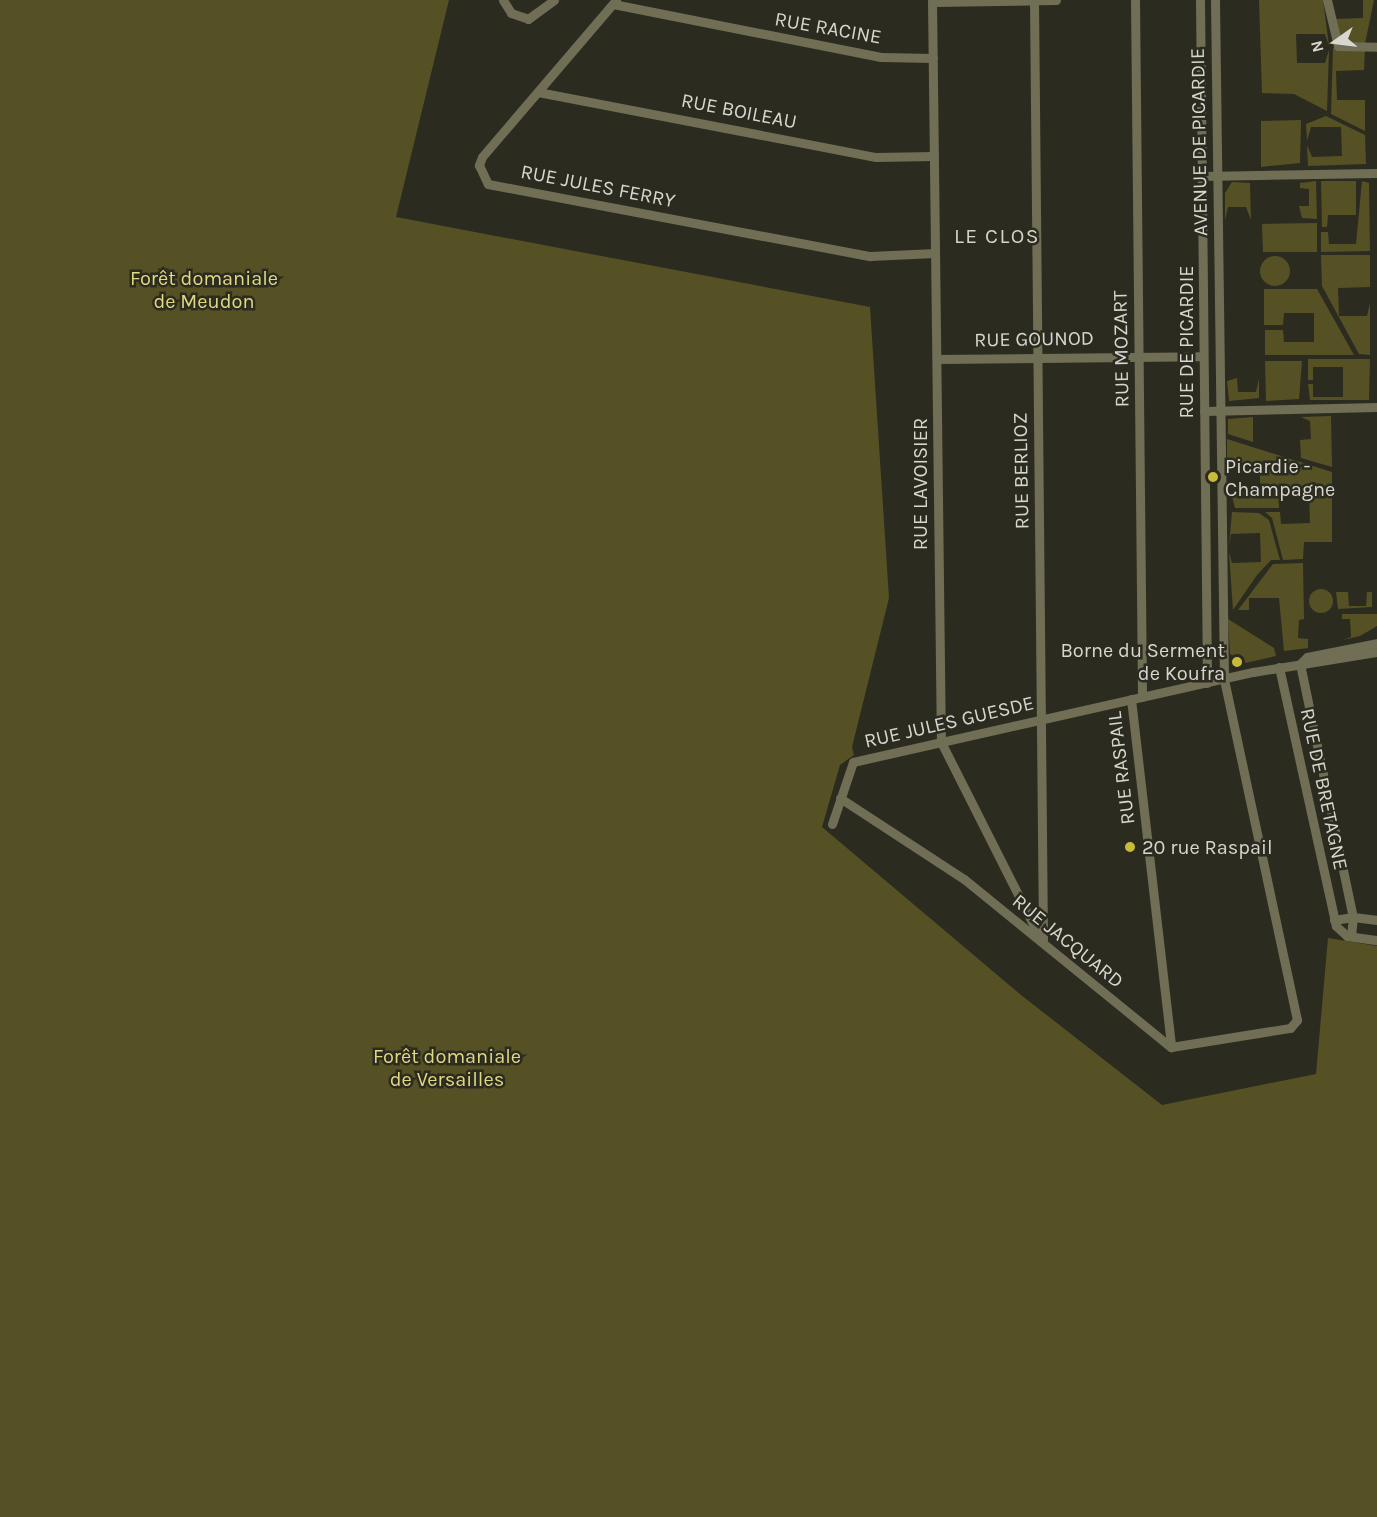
<!DOCTYPE html>
<meta charset="utf-8">
<style>
body{margin:0}
#map{position:relative;width:1377px;height:1517px;overflow:hidden;background:#2c2b20;font-family:Karla,sans-serif}
div>[style]{position:absolute}
[style*='--x']{left:calc(var(--x)*1px);top:calc(var(--y)*1px);width:calc(var(--w)*1px);rotate:calc(var(--a)*1deg)}
.green>*{inset:0;background:#555125}
.round{border-radius:50%}
.minor>*{height:9px;margin:-4.5px;padding:0 4.5px;transform-origin:4.5px;border-radius:4.5px;background:#706e55}
.dots>*{width:16px;height:16px;translate:-50% -50%;box-sizing:border-box;border:3px solid #2c2b20;border-radius:50%}
span{translate:-50% -50%;white-space:nowrap;text-align:center;line-height:1.15;-webkit-text-stroke:5px #2c2b20;paint-order:stroke}
.street-label{font-size:20px;color:#d7d6cf}
.park-label{font-size:20px;color:#e1d87f}
.poi-label{font-size:20px;color:#d7d6cf}
.left{translate:0 -50%;text-align:left}
.right{translate:-100% -50%;text-align:right}
.neighbourhood-label{font-size:21px;color:#d5d4c6;letter-spacing:1.5px}
.north{position:absolute;left:1305px;top:12px;width:60px;height:60px;-webkit-text-stroke:4px #2c2b20;paint-order:stroke;rotate:256deg;font-size:16px;font-weight:700;line-height:24px;text-align:center;color:#d7d6cf}
.north::after{content:'';display:block;margin:auto;width:21px;height:27px;background:#d7d6cf;clip-path:polygon(50% 0,100% 100%,50% 72%,0 100%)}
</style>
<div id="map">
<div class="green">
<i style="clip-path:polygon(0 0,449px 0,396px 217px,870px 307px,889px 598px,852px 747px,854px 755px,840px 765px,822px 827px,1021px 995px,1162px 1105px,1316px 1074px,1328px 938px,1377px 946px,1377px 1517px,0 1517px)"></i>
<i style="clip-path:polygon(1259px 0,1323px 0,1329px 46px,1325px 34px,1296px 34px,1297px 63px,1325px 63px,1329px 50px,1327px 111px,1294px 94px,1262px 93px)"></i>
<i style="clip-path:polygon(1363px 0,1374px 0,1365px 44px,1341px 43px,1333px 10px,1336px 19px,1363px 18px)"></i>
<i style="clip-path:polygon(1333px 48px,1365px 48px,1364px 70px,1336px 71px,1337px 100px,1365px 100px,1365px 131px,1331px 114px)"></i>
<i style="clip-path:polygon(1326px 116px,1365px 135px,1366px 164px,1308px 166px,1307px 145px,1312px 157px,1342px 156px,1341px 127px,1311px 127px,1307px 141px,1306px 124px)"></i>
<i style="clip-path:polygon(1301px 120px,1300px 163px,1261px 167px,1261px 121px)"></i>
<i style="clip-path:polygon(1316px 181px,1317px 219px,1302px 218px,1299px 206px,1309px 206px,1309px 189px,1300px 188px,1300px 183px)"></i>
<i style="clip-path:polygon(1321px 181px,1356px 181px,1356px 215px,1328px 215px,1327px 227px,1322px 227px)"></i>
<i style="clip-path:polygon(1362px 181px,1369px 183px,1370px 251px,1321px 252px,1321px 232px,1328px 232px,1329px 244px,1356px 244px)"></i>
<i style="clip-path:polygon(1232px 182px,1250px 183px,1251px 220px,1246px 207px,1228px 207px,1225px 220px,1225px 193px)"></i>
<i style="clip-path:polygon(1317px 223px,1317px 252px,1263px 252px,1262px 224px)"></i>
<i style="clip-path:polygon(1321px 255px,1370px 255px,1370px 287px,1338px 288px,1339px 316px,1367px 316px,1370px 303px,1370px 355px,1359px 354px,1322px 286px)"></i>
<i class="round" style="left:1260px;top:256px;width:30px;height:30px"></i>
<i style="clip-path:polygon(1264px 289px,1317px 289px,1354px 355px,1265px 355px,1265px 330px,1283px 330px,1284px 342px,1314px 342px,1314px 313px,1284px 313px,1283px 325px,1264px 325px)"></i>
<i style="clip-path:polygon(1308px 359px,1370px 359px,1369px 400px,1310px 400px,1308px 384px,1313px 384px,1313px 397px,1343px 397px,1343px 367px,1313px 367px,1313px 380px,1308px 380px)"></i>
<i style="clip-path:polygon(1265px 361px,1302px 361px,1299px 399px,1266px 401px)"></i>
<i style="clip-path:polygon(1237px 378px,1238px 392px,1256px 392px,1259px 379px,1259px 398px,1229px 401px,1227px 381px)"></i>
<i style="clip-path:polygon(1331px 416px,1332px 467px,1301px 458px,1300px 440px,1311px 439px,1310px 421px,1301px 417px)"></i>
<i style="clip-path:polygon(1253px 417px,1253px 442px,1228px 434px,1228px 419px)"></i>
<i style="clip-path:polygon(1227px 439px,1332px 472px,1332px 542px,1304px 542px,1303px 559px,1283px 560px,1272px 518px,1265px 512px,1280px 512px,1281px 524px,1310px 523px,1309px 494px,1279px 494px,1279px 508px,1235px 508px,1228px 481px,1231px 493px,1260px 492px,1260px 463px,1231px 464px,1227px 476px)"></i>
<i style="clip-path:polygon(1232px 512px,1259px 513px,1269px 520px,1280px 560px,1271px 560px,1257px 575px,1233px 610px,1229px 552px,1232px 563px,1261px 562px,1260px 533px,1231px 534px,1229px 546px)"></i>
<i style="clip-path:polygon(1303px 563px,1304px 619px,1299px 620px,1298px 638px,1308px 639px,1308px 648px,1284px 651px,1279px 598px,1249px 598px,1249px 610px,1238px 610px,1273px 564px)"></i>
<i class="round" style="left:1309px;top:589px;width:24px;height:24px"></i>
<i style="clip-path:polygon(1336px 592px,1348px 592px,1349px 606px,1366px 606px,1367px 592px,1372px 592px,1372px 607px,1338px 609px)"></i>
<i style="clip-path:polygon(1342px 614px,1377px 614px,1377px 626px,1360px 636px,1342px 640px,1351px 637px,1350px 619px,1342px 619px)"></i>
<i style="clip-path:polygon(1228px 619px,1274px 648px,1276px 656px,1245px 663px,1230px 654px)"></i>
</div>
<div class="minor">
<i style="--x:503;--y:0;--w:15;--a:58"></i>
<i style="--x:511;--y:13;--w:18;--a:19"></i>
<i style="--x:528;--y:19;--w:32;--a:-36"></i>
<i style="--x:616;--y:0;--w:206;--a:130.5"></i>
<i style="--x:482;--y:157;--w:9;--a:111"></i>
<i style="--x:479;--y:165;--w:21;--a:65"></i>
<i style="--x:488;--y:184;--w:389;--a:10.7"></i>
<i style="--x:870;--y:256;--w:65;--a:-2.6"></i>
<i style="--x:932;--y:0;--w:742;--a:89.31"></i>
<i style="--x:941;--y:742;--w:220;--a:63.2"></i>
<i style="--x:1034;--y:0;--w:940;--a:89.45"></i>
<i style="--x:1135;--y:0;--w:697;--a:89.42"></i>
<i style="--x:1200;--y:0;--w:683;--a:89.41"></i>
<i style="--x:1327;--y:0;--w:47;--a:76.6"></i>
<i style="--x:1338;--y:46;--w:39;--a:1"></i>
<i style="--x:933;--y:2;--w:123;--a:-0.9"></i>
<i style="--x:613;--y:4;--w:273;--a:11.2"></i>
<i style="--x:881;--y:57;--w:52;--a:1.1"></i>
<i style="--x:538;--y:92;--w:344;--a:10.9"></i>
<i style="--x:876;--y:157;--w:58;--a:-1"></i>
<i style="--x:1202;--y:176;--w:175;--a:-1"></i>
<i style="--x:937;--y:359;--w:266;--a:-0.6"></i>
<i style="--x:1204;--y:411;--w:173;--a:-1.3"></i>
<i style="--x:1300;--y:664;--w:258;--a:78.2"></i>
<i style="--x:1353;--y:917;--w:24;--a:7"></i>
<i style="--x:1300;--y:664;--w:10;--a:-45"></i>
<i style="--x:1307;--y:657;--w:71;--a:-11.3"></i>
<i style="--x:1279;--y:667;--w:265;--a:77.6"></i>
<i style="--x:1336;--y:926;--w:15;--a:42"></i>
<i style="--x:1347;--y:936;--w:30;--a:8"></i>
<i style="--x:1131;--y:699;--w:350;--a:83.4"></i>
<i style="--x:840;--y:798;--w:148;--a:33.2"></i>
<i style="--x:964;--y:879;--w:267;--a:39.1"></i>
<i style="--x:1171;--y:1047;--w:121;--a:-9.1"></i>
<i style="--x:1290;--y:1028;--w:11;--a:-49"></i>
<i style="--x:1297;--y:1020;--w:349;--a:-102.1"></i>
<i style="--x:1224;--y:679;--w:679;--a:-90.76"></i>
<i style="--x:832;--y:824;--w:65;--a:-71.3"></i>
<i style="--x:853;--y:762;--w:410;--a:-12.7"></i>
<i style="--x:1253;--y:672;--w:126;--a:-9.2"></i>
<i style="--x:1334;--y:920;--w:19;--a:-9"></i>
<i style="--x:1353;--y:917;--w:19;--a:96"></i>
</div>
<div class="dots">
<i style="left:1213px;top:477px;background:#c8bb3b"></i>
<i style="left:1237px;top:662px;background:#c8bb3b"></i>
<i style="left:1130px;top:847px;background:#c8bb3b"></i>
</div>
<div class="street-label">
<span style="left:828px;top:28px;rotate:10deg">RUE RACINE</span>
<span style="left:739px;top:111px;rotate:11deg">RUE BOILEAU</span>
<span style="left:1199px;top:142px;rotate:-91deg">AVENUE DE PICARDIE</span>
<span style="left:598px;top:186px;rotate:11deg">RUE JULES FERRY</span>
<span style="left:1034px;top:339px;rotate:-1deg">RUE GOUNOD</span>
<span style="left:1186px;top:342px;rotate:-90deg">RUE DE PICARDIE</span>
<span style="left:1121px;top:349px;rotate:-91deg">RUE MOZART</span>
<span style="left:1021px;top:471px;rotate:-91deg">RUE BERLIOZ</span>
<span style="left:920px;top:484px;rotate:-90deg">RUE LAVOISIER</span>
<span style="left:949px;top:722px;rotate:-13deg">RUE JULES GUESDE</span>
<span style="left:1121px;top:768px;rotate:-97deg">RUE RASPAIL</span>
<span style="left:1324px;top:789px;rotate:78deg">RUE DE BRETAGNE</span>
<span style="left:1068px;top:941px;rotate:39deg">RUE JACQUARD</span>
</div>
<div class="park-label">
<span style="left:204px;top:290px">Forêt domaniale<br>de Meudon</span>
<span style="left:447px;top:1068px">Forêt domaniale<br>de Versailles</span>
</div>
<div class="poi-label">
<span class="left" style="left:1225px;top:478px">Picardie -<br>Champagne</span>
<span class="right" style="left:1225px;top:662px">Borne du Serment<br>de Koufra</span>
<span class="left" style="left:1142px;top:847px">20 rue Raspail</span>
</div>
<div class="neighbourhood-label">
<span style="left:997px;top:236px">LE CLOS</span>
</div>
<div class="north">N</div>
</div>
